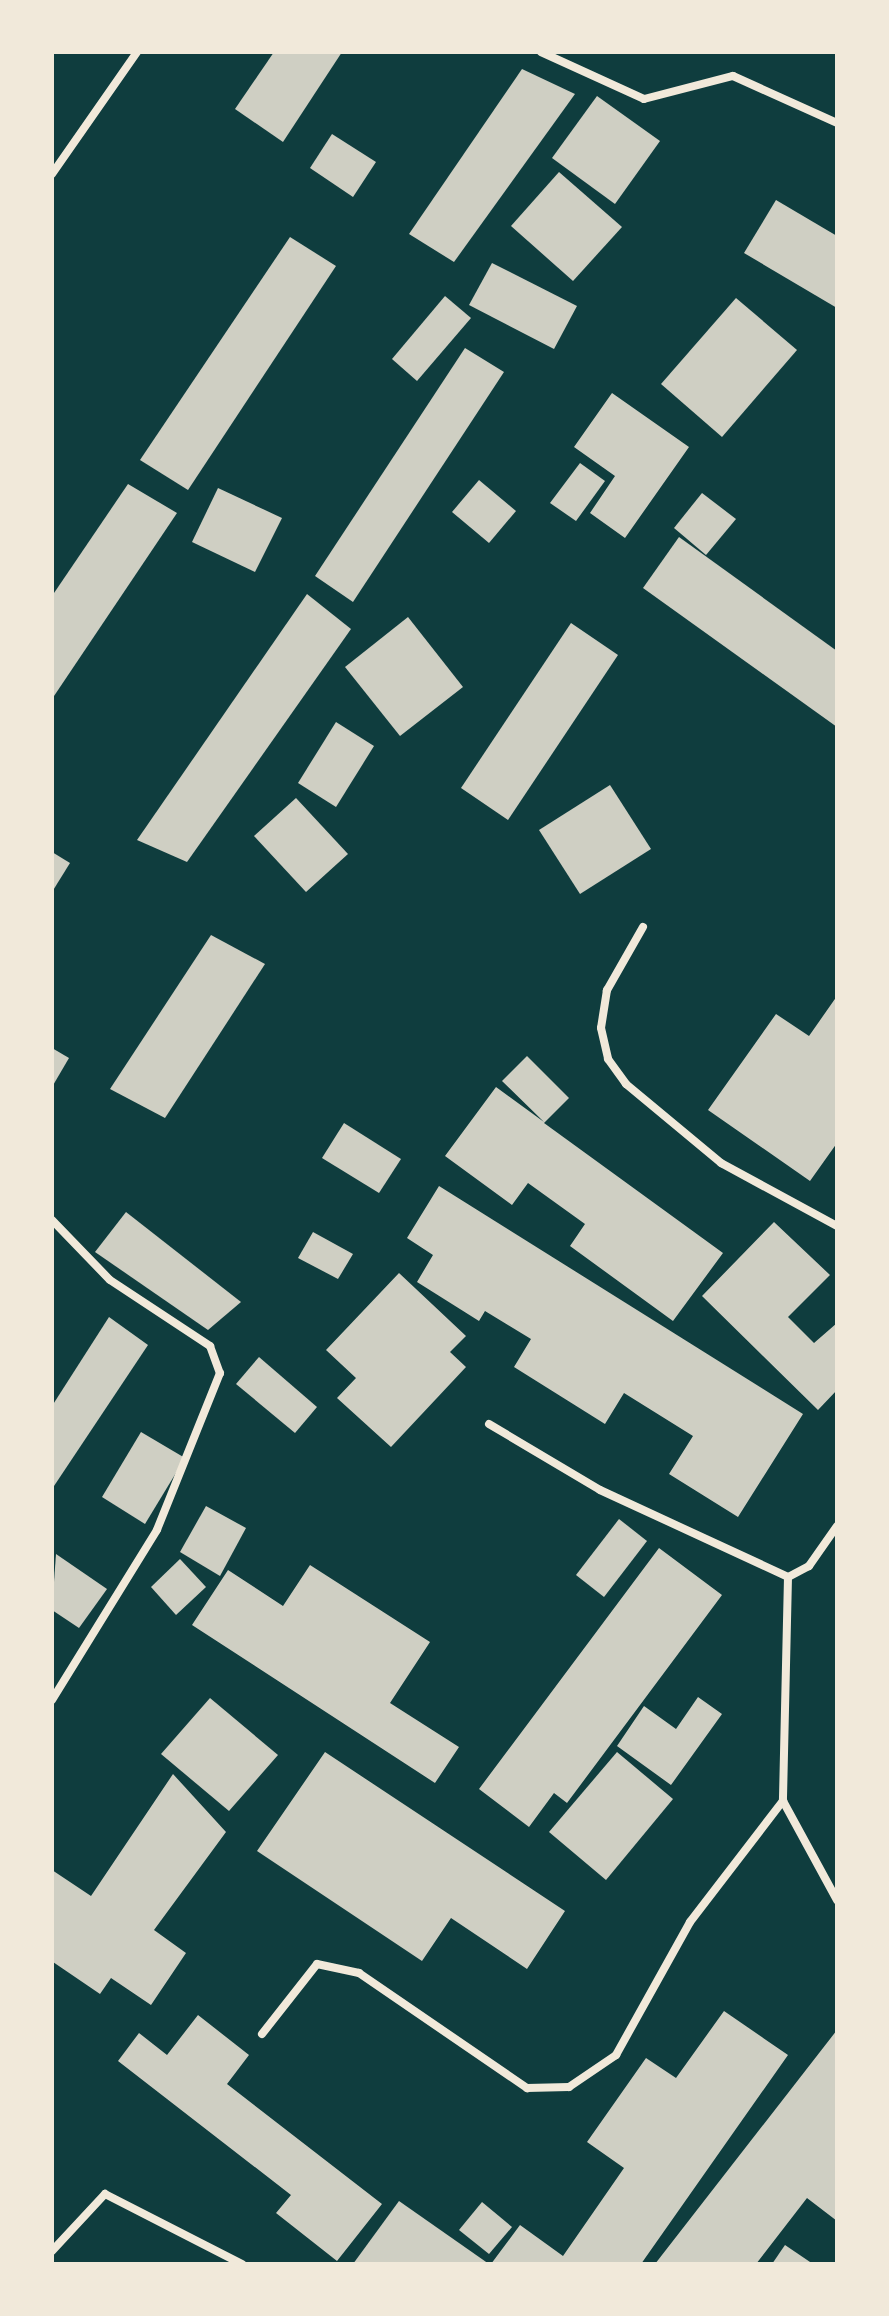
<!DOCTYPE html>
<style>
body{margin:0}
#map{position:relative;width:889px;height:2316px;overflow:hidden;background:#0f3d3e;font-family:Raleway,sans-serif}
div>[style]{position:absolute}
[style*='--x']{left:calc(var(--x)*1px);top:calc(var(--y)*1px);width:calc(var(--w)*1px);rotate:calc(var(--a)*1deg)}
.building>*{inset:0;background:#cfcfc3}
.minor>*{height:8px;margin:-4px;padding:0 4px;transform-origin:4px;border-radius:4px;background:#f1e9da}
span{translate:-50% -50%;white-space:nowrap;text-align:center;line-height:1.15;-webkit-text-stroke:8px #f1e9da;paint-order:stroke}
.frame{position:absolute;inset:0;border:54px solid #f1e9da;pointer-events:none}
</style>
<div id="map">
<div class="building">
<i style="clip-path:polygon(274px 52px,342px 52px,283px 142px,235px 109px)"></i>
<i style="clip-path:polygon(522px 69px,575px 94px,454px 262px,409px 234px)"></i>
<i style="clip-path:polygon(597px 96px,660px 141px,615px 204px,552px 158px)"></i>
<i style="clip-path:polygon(332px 134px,376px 162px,353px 197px,310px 168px)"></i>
<i style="clip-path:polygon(559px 172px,622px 227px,573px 281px,511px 226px)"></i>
<i style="clip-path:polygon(776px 200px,837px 236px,837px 308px,744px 253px)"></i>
<i style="clip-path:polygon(290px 237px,336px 266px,188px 490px,140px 460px)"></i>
<i style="clip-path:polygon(492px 263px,577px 306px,554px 349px,469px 305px)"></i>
<i style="clip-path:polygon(445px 296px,471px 318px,417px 381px,392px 359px)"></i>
<i style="clip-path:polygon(736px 298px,797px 350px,722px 437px,661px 384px)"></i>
<i style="clip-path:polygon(465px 348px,504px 372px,353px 602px,315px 576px)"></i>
<i style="clip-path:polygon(612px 393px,689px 447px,625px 538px,590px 513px,615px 476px,574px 447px)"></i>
<i style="clip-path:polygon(580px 463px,605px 481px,576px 521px,550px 503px)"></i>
<i style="clip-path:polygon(479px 480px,516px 511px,489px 543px,452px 512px)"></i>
<i style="clip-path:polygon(128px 484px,177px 513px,52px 699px,52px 596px)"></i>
<i style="clip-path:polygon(218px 488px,282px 518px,255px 572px,192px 542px)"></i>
<i style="clip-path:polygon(702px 493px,736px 519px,706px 555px,674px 528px)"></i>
<i style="clip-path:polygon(679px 537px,837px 651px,837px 727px,643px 588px)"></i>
<i style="clip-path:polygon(307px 594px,351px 629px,187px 862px,137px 840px)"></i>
<i style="clip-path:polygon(408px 617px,463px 687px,400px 736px,345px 667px)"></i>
<i style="clip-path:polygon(571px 623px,618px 655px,508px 820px,461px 788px)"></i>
<i style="clip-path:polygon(336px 722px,374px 746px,336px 807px,298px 783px)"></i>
<i style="clip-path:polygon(610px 785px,651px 849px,580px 894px,539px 830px)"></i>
<i style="clip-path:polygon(296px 798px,348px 854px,306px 892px,254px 836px)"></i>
<i style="clip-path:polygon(52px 852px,70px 863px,52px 892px)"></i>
<i style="clip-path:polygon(211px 935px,265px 964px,165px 1118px,110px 1089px)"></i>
<i style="clip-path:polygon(837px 996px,837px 1143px,810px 1181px,708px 1110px,776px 1014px,809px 1036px)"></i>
<i style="clip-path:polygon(52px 1048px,69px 1058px,52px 1087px)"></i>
<i style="clip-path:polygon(527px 1056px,569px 1098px,544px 1123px,723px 1253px,673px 1321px,570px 1246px,585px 1224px,528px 1183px,512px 1205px,445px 1156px,496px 1087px,544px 1122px,502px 1081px)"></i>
<i style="clip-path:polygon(344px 1123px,401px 1159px,379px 1193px,322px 1158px)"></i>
<i style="clip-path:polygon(439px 1186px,803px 1414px,738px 1517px,669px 1474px,693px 1436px,624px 1393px,605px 1424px,514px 1367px,531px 1339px,485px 1311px,479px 1321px,417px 1282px,433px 1255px,407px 1238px)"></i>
<i style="clip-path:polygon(126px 1212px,241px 1302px,208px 1330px,95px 1252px)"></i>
<i style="clip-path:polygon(774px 1222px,830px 1275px,788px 1317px,814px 1343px,837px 1323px,837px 1390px,818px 1410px,702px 1296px)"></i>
<i style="clip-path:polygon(313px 1232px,353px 1254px,338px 1279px,298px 1258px)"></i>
<i style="clip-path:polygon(399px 1273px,466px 1336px,450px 1352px,466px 1367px,391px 1447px,337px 1398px,356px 1378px,326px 1350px)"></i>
<i style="clip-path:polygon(109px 1317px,148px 1345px,52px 1489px,52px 1406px)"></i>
<i style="clip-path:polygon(259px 1357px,317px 1407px,295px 1433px,236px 1384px)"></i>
<i style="clip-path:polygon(141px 1432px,185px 1458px,145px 1524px,102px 1497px)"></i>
<i style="clip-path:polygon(206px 1506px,246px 1528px,220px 1576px,180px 1552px)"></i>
<i style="clip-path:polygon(619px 1519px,647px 1541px,604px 1597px,576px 1575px)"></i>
<i style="clip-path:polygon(659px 1548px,722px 1595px,567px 1803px,554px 1793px,529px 1827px,479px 1789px)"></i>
<i style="clip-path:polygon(56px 1554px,107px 1589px,79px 1628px,52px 1610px)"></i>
<i style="clip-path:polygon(180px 1559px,206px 1587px,176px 1615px,151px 1587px)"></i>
<i style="clip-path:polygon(310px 1565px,430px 1642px,390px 1703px,459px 1747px,435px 1783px,192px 1625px,228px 1570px,283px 1606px)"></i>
<i style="clip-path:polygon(698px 1697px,722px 1714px,671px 1785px,617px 1746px,644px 1706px,676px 1729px)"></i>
<i style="clip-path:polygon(210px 1698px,278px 1755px,229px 1811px,161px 1754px)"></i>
<i style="clip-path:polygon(325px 1752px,565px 1911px,527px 1969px,451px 1918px,422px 1961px,257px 1851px)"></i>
<i style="clip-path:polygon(617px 1752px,673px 1799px,606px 1880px,549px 1832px)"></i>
<i style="clip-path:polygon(173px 1774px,226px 1832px,154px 1930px,186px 1953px,151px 2005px,111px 1978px,100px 1994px,53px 1962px,52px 1870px,91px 1896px)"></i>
<i style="clip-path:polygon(724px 2011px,788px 2055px,641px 2264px,491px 2264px,520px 2225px,563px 2256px,624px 2168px,587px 2142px,646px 2058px,676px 2078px)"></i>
<i style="clip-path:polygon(198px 2015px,249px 2055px,227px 2084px,382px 2204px,337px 2261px,276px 2213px,291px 2195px,118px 2061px,139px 2033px,167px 2055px)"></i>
<i style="clip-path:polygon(837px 2030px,837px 2221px,807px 2198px,756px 2264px,655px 2264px)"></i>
<i style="clip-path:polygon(399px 2201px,489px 2264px,353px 2264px)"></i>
<i style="clip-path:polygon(482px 2202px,512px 2227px,489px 2254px,459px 2230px)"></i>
<i style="clip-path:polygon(785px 2245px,813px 2264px,772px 2264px)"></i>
</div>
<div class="minor">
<i style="--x:541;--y:52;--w:113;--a:24.5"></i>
<i style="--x:644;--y:99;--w:92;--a:-14.5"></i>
<i style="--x:733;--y:76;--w:114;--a:24.3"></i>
<i style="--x:52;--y:174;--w:149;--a:-55.1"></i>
<i style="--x:643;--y:927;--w:73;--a:119.7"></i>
<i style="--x:607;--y:990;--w:38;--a:99"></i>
<i style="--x:601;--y:1028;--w:32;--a:77"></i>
<i style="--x:608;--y:1059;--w:31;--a:54"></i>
<i style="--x:626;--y:1084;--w:124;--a:39.7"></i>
<i style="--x:721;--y:1163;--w:132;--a:28.5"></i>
<i style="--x:52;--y:1220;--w:83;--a:46"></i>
<i style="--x:110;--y:1280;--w:120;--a:33.4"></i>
<i style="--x:210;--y:1346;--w:29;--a:70"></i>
<i style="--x:220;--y:1373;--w:169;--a:111.9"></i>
<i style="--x:157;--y:1530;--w:200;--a:121.7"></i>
<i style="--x:489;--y:1424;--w:129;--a:30.7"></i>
<i style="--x:600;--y:1490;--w:207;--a:24.8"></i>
<i style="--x:837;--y:1526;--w:49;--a:125"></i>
<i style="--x:809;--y:1566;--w:24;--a:152"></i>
<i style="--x:788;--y:1577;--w:224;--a:91.3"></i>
<i style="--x:783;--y:1801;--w:113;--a:61.4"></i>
<i style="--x:262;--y:2034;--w:89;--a:-51.8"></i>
<i style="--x:317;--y:1964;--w:43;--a:12.1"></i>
<i style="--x:359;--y:1973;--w:204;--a:34.4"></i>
<i style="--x:527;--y:2088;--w:42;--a:-1.4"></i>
<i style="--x:569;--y:2087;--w:57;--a:-34.2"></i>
<i style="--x:616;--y:2055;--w:152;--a:-60.9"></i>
<i style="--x:690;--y:1922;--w:153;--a:-52.5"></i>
<i style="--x:52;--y:2251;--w:78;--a:-47.1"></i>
<i style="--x:105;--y:2194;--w:154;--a:27.1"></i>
</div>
<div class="frame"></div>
</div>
